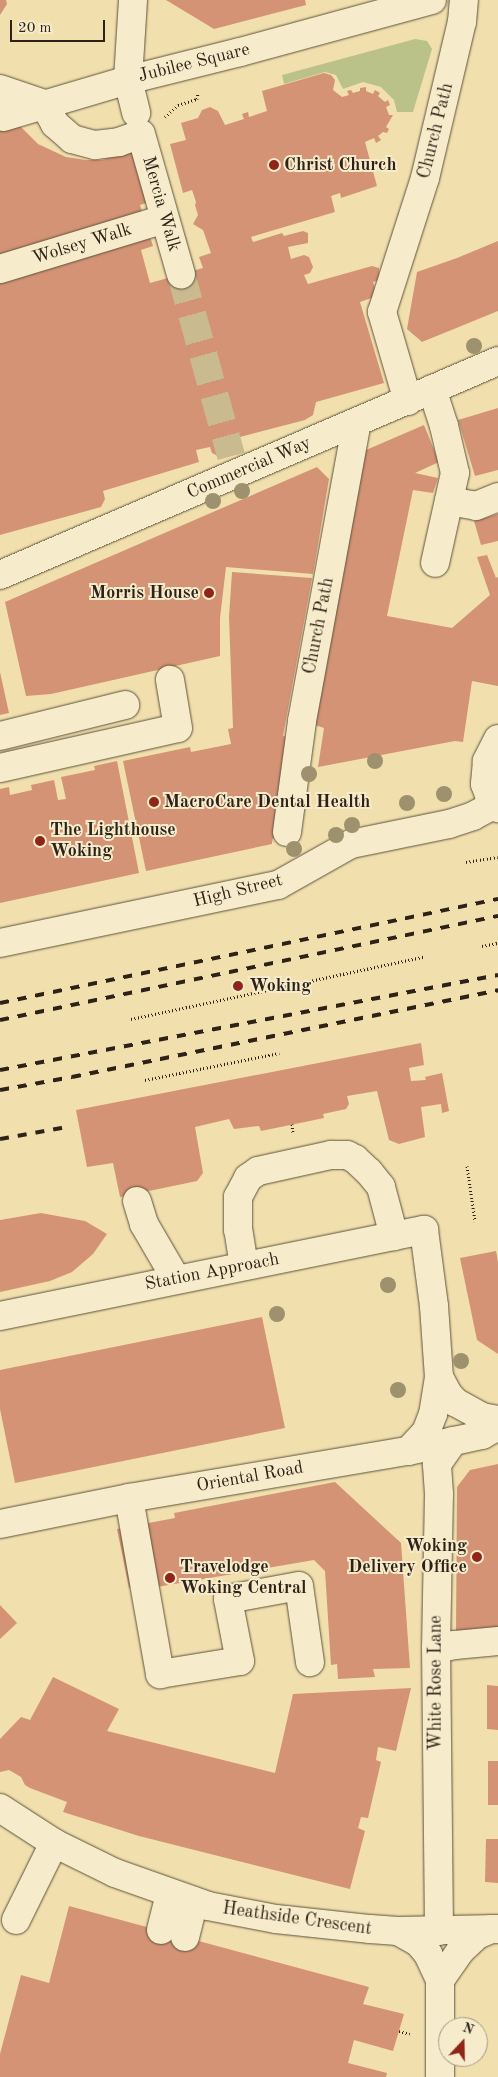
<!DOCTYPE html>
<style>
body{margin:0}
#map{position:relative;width:498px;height:2077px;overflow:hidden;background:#f1e0ad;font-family:"Old Standard TT",serif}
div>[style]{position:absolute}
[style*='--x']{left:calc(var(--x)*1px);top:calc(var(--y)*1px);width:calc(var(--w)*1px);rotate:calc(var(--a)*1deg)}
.green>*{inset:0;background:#bbc289}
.building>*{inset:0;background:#d49374}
.minor-tunnel>*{height:28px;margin-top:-14px;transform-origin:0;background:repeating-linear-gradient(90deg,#caba8f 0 28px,transparent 0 42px)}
.path>*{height:3px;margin-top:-1.5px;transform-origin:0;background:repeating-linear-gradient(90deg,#2d2118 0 1px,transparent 0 3.5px)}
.roads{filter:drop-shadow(0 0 1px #5e513d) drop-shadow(0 0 1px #5e513d)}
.minor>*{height:28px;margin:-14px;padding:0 14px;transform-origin:14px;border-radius:14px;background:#f6ebca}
.rail>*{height:4px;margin-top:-2px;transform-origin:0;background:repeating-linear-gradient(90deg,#2d2118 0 9px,transparent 0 18px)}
.trees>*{width:16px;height:16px;margin:-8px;border-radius:50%;background:#9d916e}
.dots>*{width:14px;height:14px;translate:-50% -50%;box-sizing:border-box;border:2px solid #f6ebca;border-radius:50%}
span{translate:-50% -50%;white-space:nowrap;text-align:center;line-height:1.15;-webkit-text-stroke:4px #f6ebca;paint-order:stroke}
.street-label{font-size:18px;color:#2d2118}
.poi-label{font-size:18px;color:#2d2118;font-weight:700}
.left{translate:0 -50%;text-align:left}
.right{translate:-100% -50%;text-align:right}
.north{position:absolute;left:438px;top:2017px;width:50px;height:50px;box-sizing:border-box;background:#f6ebca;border:1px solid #a69a83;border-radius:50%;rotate:21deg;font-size:14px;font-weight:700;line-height:20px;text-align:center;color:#2d2118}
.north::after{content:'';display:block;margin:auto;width:18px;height:22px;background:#8f2418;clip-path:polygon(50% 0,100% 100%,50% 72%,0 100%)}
.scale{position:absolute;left:10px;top:20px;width:95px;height:22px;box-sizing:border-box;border:2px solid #2d2118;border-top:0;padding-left:6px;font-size:15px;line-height:18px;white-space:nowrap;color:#2d2118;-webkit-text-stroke:4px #f6ebca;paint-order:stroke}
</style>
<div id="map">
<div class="green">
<i style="clip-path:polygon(415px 39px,427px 41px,432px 49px,413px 112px,397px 112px,394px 100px,381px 87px,363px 82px,343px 89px,336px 75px,325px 72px,284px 84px,282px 75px)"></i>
</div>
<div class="building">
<i style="clip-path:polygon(0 0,6px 0,7px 4px,0 15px)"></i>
<i style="clip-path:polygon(166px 0,305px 0,306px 5px,214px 29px)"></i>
<i style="clip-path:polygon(324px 73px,331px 75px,335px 80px,333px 90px,342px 97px,349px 95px,347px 91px,351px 90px,353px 93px,360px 91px,360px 88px,366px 87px,366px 91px,373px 94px,375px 90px,380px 93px,378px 96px,385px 102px,388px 100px,390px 105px,386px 107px,389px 115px,393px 115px,386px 127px,389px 129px,387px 133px,383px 132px,378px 136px,381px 140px,376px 143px,374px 138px,365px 142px,377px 186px,341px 198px,340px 193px,331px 196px,335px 212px,251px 237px,253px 242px,282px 233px,284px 236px,303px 231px,308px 233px,308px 243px,288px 247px,291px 259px,304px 255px,309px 257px,313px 267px,310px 273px,304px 275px,308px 284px,372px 266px,379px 268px,379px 280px,373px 282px,377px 296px,360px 302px,384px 383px,316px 402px,313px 415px,305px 420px,240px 437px,238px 450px,228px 457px,216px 455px,212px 453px,210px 447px,196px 450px,199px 462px,103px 491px,105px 499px,101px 507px,0 535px,0 106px,38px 144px,66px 157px,86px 160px,102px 160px,133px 149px,153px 201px,140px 205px,153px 246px,141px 250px,150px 283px,203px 268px,199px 257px,211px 253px,203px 230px,193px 224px,198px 215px,195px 205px,196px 202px,192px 190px,183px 193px,170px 144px,186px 140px,181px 123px,198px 118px,202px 110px,210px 107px,218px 111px,225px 125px,244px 119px,242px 114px,248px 112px,249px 117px,267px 111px,262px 91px)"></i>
<i style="clip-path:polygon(498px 241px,498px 311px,422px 342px,407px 329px,417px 272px,457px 258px)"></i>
<i style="clip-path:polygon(498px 408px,498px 470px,475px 476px,458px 420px)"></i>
<i style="clip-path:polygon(424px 425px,439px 462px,415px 473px,438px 478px,433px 493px,413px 490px,387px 616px,452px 628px,490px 595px,477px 557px,487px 555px,496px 578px,498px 577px,498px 686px,472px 681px,463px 742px,455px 741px,318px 767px,324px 728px,309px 723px,359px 453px)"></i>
<i style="clip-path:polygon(317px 467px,329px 479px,313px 574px,226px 567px,220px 618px,220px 656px,51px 694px,26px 696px,5px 602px)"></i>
<i style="clip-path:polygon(498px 514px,498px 541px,481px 545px,474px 521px)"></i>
<i style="clip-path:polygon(232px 572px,312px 578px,283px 736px,288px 737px,279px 833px,272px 840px,274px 842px,272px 841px,272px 844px,146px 871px,123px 761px,190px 747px,191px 752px,231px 744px,228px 729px,233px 728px,229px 617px)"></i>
<i style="clip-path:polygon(0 672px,9px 713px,0 715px)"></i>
<i style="clip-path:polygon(117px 761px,139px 873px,0 903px,0 789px,9px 787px,10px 795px,32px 790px,31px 785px,54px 780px,58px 800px,66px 799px,61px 777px,95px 770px,94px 766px)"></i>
<i style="clip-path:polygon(421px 1043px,424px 1065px,409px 1068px,411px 1081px,426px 1080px,425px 1077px,442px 1073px,449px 1111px,442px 1113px,441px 1104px,421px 1107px,425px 1137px,399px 1144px,389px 1140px,377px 1091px,347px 1096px,349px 1104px,346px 1109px,323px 1114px,324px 1118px,261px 1131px,259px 1126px,234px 1129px,229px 1119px,195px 1127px,203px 1173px,197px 1181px,120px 1197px,113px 1163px,87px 1167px,76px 1110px)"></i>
<i style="clip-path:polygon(41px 1213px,85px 1221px,107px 1234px,93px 1254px,72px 1272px,50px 1281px,0 1292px,0 1220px)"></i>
<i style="clip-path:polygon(496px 1251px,498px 1262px,498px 1354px,477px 1340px,460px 1258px)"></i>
<i style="clip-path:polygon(262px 1317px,285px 1428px,15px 1483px,0 1409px,0 1370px)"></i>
<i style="clip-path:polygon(498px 1464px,498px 1627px,456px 1632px,457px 1487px,470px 1470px)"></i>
<i style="clip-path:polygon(335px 1482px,401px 1543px,410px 1668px,373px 1669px,375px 1677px,338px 1679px,337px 1664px,331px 1665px,325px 1571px,314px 1560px,151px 1588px,149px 1584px,129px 1588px,117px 1529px,175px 1518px,174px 1513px)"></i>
<i style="clip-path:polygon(0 1605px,17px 1623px,0 1639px)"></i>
<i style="clip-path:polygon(53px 1677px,119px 1709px,107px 1731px,275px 1773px,293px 1694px,411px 1688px,396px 1751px,378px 1747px,376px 1760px,381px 1762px,368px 1818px,361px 1817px,358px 1828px,365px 1831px,350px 1889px,139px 1836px,63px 1812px,67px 1802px,30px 1788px,25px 1785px,21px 1777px,9px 1770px,0 1772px,0 1739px,21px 1717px,30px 1720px)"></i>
<i style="clip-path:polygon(487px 1685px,498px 1686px,498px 1730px,487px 1729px)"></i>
<i style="clip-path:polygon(488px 1761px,498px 1761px,498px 1805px,488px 1805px)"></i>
<i style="clip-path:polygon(486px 1839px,498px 1839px,498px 1883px,485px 1882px)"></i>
<i style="clip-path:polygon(69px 1906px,369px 1987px,363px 2004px,404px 2014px,393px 2051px,354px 2040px,348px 2063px,387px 2073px,386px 2077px,0 2077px,0 2054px,21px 1975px,49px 1983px)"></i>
</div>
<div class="minor-tunnel">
<i style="--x:181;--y:274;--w:189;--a:74.6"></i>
</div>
<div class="path">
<i style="--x:165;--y:117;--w:18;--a:-43"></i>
<i style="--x:178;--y:105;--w:20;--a:-18"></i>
<i style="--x:197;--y:99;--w:6;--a:-81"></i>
<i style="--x:466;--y:862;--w:32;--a:-9"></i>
<i style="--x:482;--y:946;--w:16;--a:-11"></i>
<i style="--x:131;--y:1019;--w:299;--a:-12"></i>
<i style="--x:145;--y:1080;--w:137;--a:-11.4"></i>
<i style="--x:292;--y:1124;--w:9;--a:84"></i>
<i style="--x:467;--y:1166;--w:56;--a:81.7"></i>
<i style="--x:399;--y:2031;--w:11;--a:15"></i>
</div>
<div class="roads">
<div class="minor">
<i style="--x:133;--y:0;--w:80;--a:93.6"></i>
<i style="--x:128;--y:80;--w:34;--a:76"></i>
<i style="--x:0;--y:89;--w:46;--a:18.8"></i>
<i style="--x:44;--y:104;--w:23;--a:61"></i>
<i style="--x:55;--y:124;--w:23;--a:41"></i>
<i style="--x:72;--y:139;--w:24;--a:15"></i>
<i style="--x:95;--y:145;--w:24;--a:-7"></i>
<i style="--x:119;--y:142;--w:23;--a:-20"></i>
<i style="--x:141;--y:134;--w:146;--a:74.1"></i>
<i style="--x:3;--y:117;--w:130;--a:-16.5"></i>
<i style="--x:128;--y:80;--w:115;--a:-14"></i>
<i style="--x:240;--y:52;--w:199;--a:-15.2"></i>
<i style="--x:0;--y:269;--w:172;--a:-16.9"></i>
<i style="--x:432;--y:389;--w:39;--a:72"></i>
<i style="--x:444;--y:426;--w:48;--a:76.8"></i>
<i style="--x:455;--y:473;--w:92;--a:102.5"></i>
<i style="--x:408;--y:401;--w:93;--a:-106.3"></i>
<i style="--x:382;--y:312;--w:141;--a:-72.2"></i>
<i style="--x:425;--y:178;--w:160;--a:-76.7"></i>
<i style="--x:462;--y:22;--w:22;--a:-85"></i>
<i style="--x:449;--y:501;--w:27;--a:10"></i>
<i style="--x:476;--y:506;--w:24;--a:-22"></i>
<i style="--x:0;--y:575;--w:542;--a:-23.25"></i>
<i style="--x:0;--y:736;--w:129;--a:-13.9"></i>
<i style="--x:498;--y:739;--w:25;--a:117"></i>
<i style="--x:487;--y:761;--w:23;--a:95"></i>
<i style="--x:485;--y:784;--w:12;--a:70"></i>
<i style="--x:489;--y:795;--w:16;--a:55"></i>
<i style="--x:0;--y:768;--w:182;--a:-12.7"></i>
<i style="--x:178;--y:728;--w:49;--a:-99.5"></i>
<i style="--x:287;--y:832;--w:112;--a:-82.3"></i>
<i style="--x:302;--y:721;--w:304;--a:-79.6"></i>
<i style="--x:0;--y:943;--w:284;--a:-11.8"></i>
<i style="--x:278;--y:885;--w:84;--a:-29.3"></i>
<i style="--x:351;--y:844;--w:100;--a:-11.5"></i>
<i style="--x:449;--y:824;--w:25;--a:-18"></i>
<i style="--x:473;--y:816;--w:24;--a:-28"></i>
<i style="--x:137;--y:1201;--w:24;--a:73"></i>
<i style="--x:144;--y:1224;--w:64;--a:59.8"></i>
<i style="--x:244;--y:1266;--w:36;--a:-99"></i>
<i style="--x:238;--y:1230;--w:33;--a:-90"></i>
<i style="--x:238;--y:1197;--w:21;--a:-62"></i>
<i style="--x:248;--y:1178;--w:12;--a:-35"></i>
<i style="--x:258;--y:1171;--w:75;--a:-12.4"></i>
<i style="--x:331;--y:1155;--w:16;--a:0"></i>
<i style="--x:347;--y:1155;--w:9;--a:27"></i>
<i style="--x:355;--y:1159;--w:19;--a:43"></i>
<i style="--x:369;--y:1172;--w:19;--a:51"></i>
<i style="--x:381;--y:1187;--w:51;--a:75.1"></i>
<i style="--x:0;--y:1316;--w:433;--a:-11.5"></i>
<i style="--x:424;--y:1230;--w:77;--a:82.5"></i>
<i style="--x:434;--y:1306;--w:71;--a:86"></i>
<i style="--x:439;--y:1377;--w:37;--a:99"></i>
<i style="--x:433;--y:1414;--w:19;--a:111"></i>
<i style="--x:426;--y:1432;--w:26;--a:133"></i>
<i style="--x:439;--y:1377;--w:19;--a:62"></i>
<i style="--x:448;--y:1394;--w:11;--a:49"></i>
<i style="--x:455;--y:1402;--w:31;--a:29"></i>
<i style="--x:482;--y:1417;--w:16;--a:11"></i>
<i style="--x:129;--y:1498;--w:179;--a:80"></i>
<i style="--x:160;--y:1674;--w:81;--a:-9.2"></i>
<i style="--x:240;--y:1661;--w:63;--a:-101"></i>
<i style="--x:228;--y:1599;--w:72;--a:-10.4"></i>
<i style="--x:299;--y:1586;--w:77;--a:81.8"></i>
<i style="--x:0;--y:1524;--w:132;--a:-11.4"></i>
<i style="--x:129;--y:1498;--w:283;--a:-9.6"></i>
<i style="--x:408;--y:1451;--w:76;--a:-12.2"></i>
<i style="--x:482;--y:1435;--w:18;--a:-29"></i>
<i style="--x:436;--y:1649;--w:19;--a:-12"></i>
<i style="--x:455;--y:1645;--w:43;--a:-5.3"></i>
<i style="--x:0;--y:1808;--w:64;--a:32.9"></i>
<i style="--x:54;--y:1843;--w:68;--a:26.2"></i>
<i style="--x:115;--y:1873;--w:99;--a:19.5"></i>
<i style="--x:208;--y:1906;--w:69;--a:10.8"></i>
<i style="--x:276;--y:1919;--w:95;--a:6.1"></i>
<i style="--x:370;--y:1929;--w:28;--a:4"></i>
<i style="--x:398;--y:1931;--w:100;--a:-1.1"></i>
<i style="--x:16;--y:1920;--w:86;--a:-63.7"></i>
<i style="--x:161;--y:1930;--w:37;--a:-76"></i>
<i style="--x:398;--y:1931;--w:23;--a:29"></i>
<i style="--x:418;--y:1942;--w:16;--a:50"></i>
<i style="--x:428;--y:1954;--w:29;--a:65"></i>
<i style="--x:440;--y:1980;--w:97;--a:90"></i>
<i style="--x:439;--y:1931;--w:282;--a:-90.6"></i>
<i style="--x:436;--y:1649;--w:155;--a:-88.9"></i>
<i style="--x:439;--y:1494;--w:30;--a:-94"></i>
<i style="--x:437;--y:1464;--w:28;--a:-55"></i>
<i style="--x:185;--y:1937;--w:37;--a:-76"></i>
<i style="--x:440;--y:1980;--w:35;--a:-55"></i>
<i style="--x:460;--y:1951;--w:23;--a:-43"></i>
<i style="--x:477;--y:1935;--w:15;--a:-23"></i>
</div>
</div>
<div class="rail">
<i style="--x:0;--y:1003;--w:509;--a:-11.8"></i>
<i style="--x:0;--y:1020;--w:509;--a:-11.8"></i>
<i style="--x:0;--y:1070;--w:507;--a:-10.8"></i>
<i style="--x:0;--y:1090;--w:73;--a:-10.2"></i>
<i style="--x:72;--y:1077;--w:435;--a:-11.5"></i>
<i style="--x:0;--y:1139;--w:68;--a:-10.2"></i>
</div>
<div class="trees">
<i style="left:474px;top:346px"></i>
<i style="left:242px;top:491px"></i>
<i style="left:213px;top:501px"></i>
<i style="left:375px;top:761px"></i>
<i style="left:309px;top:774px"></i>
<i style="left:444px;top:794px"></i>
<i style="left:407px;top:803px"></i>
<i style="left:352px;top:825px"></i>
<i style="left:336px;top:835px"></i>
<i style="left:294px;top:849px"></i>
<i style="left:388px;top:1285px"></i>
<i style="left:277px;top:1314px"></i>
<i style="left:461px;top:1361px"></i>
<i style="left:398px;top:1390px"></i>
</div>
<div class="dots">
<i style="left:274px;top:165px;background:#8f2418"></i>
<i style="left:209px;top:593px;background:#8f2418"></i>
<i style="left:154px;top:802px;background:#8f2418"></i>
<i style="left:40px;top:841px;background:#8f2418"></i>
<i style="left:238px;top:986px;background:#8f2418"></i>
<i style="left:477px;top:1557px;background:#8f2418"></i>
<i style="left:170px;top:1578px;background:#8f2418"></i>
</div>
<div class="street-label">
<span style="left:194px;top:63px;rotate:-14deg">Jubilee Square</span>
<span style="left:436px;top:131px;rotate:-76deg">Church Path</span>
<span style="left:161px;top:204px;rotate:74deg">Mercia Walk</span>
<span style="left:82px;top:244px;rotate:-17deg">Wolsey Walk</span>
<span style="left:249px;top:468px;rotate:-23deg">Commercial Way</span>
<span style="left:319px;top:626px;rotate:-79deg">Church Path</span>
<span style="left:238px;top:891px;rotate:-14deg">High Street</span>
<span style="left:212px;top:1272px;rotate:-11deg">Station Approach</span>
<span style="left:250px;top:1477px;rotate:-10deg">Oriental Road</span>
<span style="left:436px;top:1683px;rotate:-90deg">White Rose Lane</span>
<span style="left:297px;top:1919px;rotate:8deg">Heathside Crescent</span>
</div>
<div class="poi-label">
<span class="left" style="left:284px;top:165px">Christ Church</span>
<span class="right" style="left:199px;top:593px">Morris House</span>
<span class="left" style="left:164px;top:802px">MacroCare Dental Health</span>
<span class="left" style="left:50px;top:841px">The Lighthouse<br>Woking</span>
<span class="left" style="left:249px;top:986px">Woking</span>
<span class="right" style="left:467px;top:1557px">Woking<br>Delivery Office</span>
<span class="left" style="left:180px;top:1578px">Travelodge<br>Woking Central</span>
</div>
<div class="north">N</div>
<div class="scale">20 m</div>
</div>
